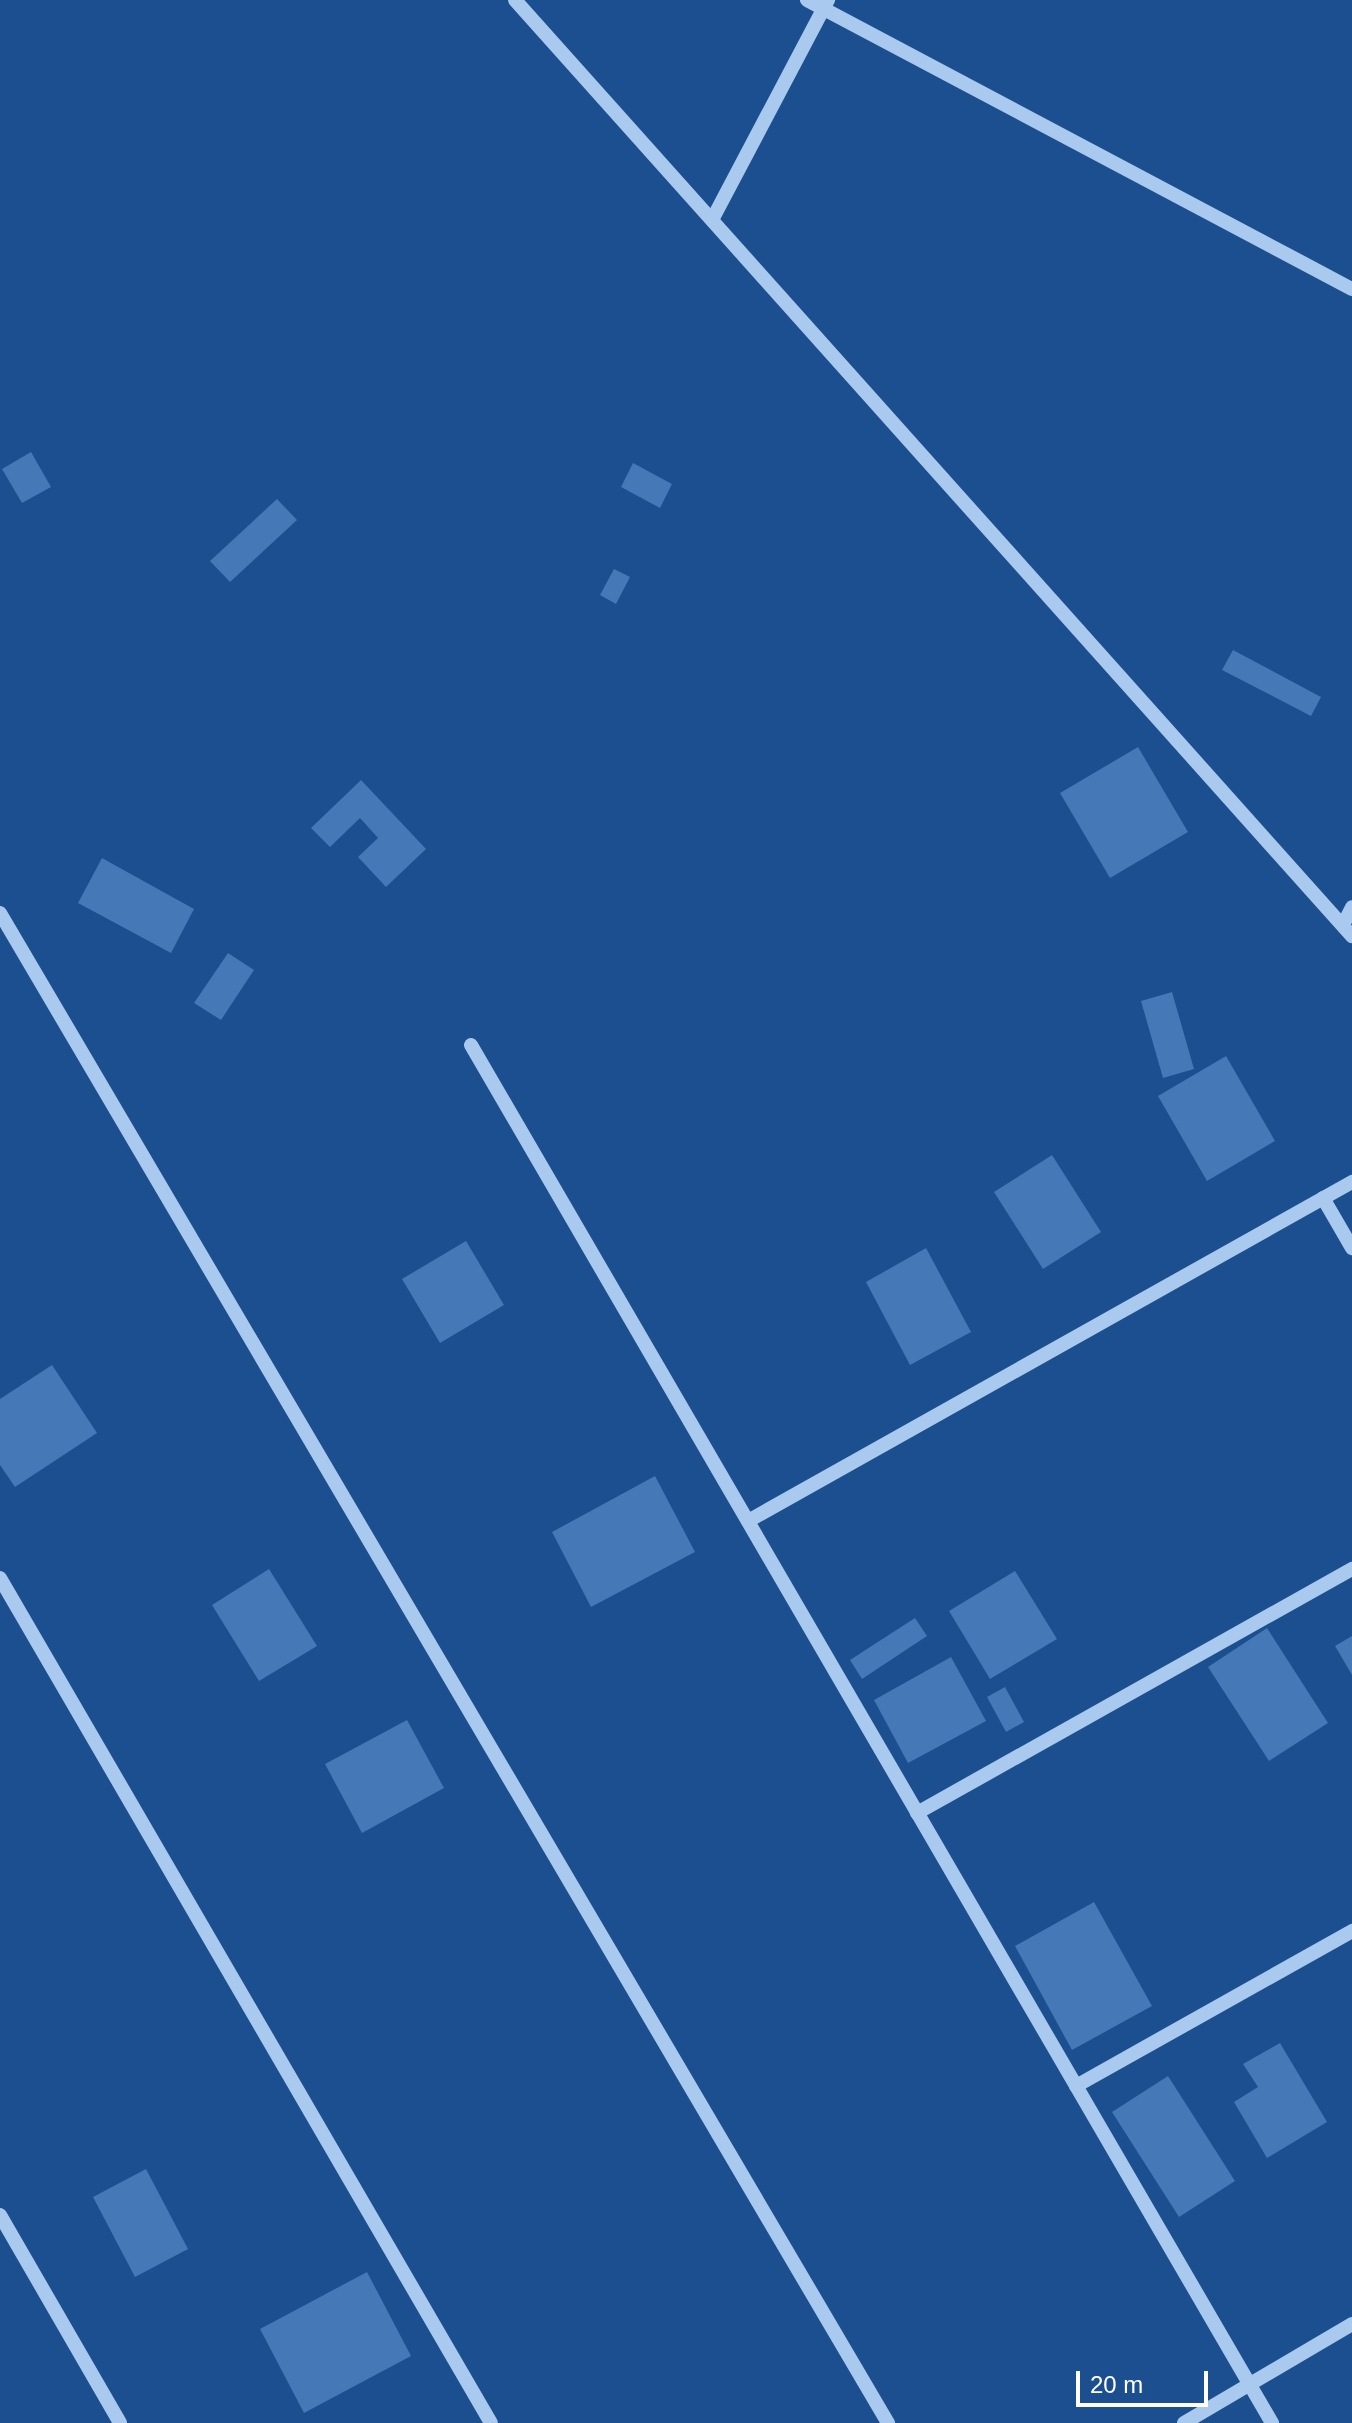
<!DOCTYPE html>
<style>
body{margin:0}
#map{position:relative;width:1352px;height:2423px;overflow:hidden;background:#1b4f8f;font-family:Arial,sans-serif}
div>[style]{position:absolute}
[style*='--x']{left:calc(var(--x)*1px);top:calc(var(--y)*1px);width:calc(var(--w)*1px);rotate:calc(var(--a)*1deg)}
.building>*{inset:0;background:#4478b7}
.minor>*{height:14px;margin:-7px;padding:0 7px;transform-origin:7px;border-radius:7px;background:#a9c9ee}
span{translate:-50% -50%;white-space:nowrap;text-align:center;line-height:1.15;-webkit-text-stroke:7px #1b4f8f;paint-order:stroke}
.scale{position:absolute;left:1076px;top:2371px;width:132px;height:36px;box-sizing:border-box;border:4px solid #fff;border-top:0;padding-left:10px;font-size:24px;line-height:28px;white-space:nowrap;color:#fff;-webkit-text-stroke:6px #1b4f8f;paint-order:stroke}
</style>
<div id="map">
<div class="building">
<i style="clip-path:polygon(31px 452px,51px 487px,22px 503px,2px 469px)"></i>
<i style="clip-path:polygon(633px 463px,672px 484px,660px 508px,621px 487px)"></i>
<i style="clip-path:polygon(277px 499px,297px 520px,230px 582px,210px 561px)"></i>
<i style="clip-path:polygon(614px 569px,630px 577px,616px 604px,600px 595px)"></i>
<i style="clip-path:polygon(1233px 650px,1321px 697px,1311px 716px,1222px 670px)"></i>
<i style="clip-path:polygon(1138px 747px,1188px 832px,1110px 878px,1060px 793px)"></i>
<i style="clip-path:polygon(361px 780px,426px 849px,386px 887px,358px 857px,378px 838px,360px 818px,330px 847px,311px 828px)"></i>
<i style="clip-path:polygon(102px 858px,194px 909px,171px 953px,78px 903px)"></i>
<i style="clip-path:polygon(228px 953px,254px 970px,221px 1020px,194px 1003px)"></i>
<i style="clip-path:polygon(1172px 992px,1194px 1069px,1163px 1078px,1141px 1001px)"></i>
<i style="clip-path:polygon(1226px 1056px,1275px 1141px,1207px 1181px,1158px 1096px)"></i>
<i style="clip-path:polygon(1052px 1155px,1101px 1232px,1043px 1269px,994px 1192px)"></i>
<i style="clip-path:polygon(466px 1241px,504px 1305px,440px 1343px,402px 1279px)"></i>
<i style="clip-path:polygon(926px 1248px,971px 1332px,910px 1365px,866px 1282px)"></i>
<i style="clip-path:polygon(52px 1365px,97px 1433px,15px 1487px,0 1465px,0 1399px)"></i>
<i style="clip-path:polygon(655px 1476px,695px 1552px,591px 1607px,552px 1532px)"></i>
<i style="clip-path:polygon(269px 1569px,317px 1646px,259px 1681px,212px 1605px)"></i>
<i style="clip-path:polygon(1015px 1571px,1057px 1639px,990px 1679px,949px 1611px)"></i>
<i style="clip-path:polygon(915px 1618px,927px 1636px,862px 1679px,850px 1660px)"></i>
<i style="clip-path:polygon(1267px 1628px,1328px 1723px,1269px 1761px,1208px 1667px)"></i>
<i style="clip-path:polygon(1352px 1636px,1352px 1675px,1335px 1646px)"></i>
<i style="clip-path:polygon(951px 1657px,986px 1721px,908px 1763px,874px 1700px)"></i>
<i style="clip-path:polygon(1005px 1687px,1024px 1722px,1006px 1732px,987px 1697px)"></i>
<i style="clip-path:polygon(407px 1720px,444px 1788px,362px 1833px,325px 1764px)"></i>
<i style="clip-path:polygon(1094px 1902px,1152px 2006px,1072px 2050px,1015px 1946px)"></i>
<i style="clip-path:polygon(1280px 2043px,1327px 2122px,1267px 2158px,1234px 2102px,1258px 2087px,1243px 2064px)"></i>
<i style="clip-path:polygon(1168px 2076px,1235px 2181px,1179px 2217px,1112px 2112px)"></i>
<i style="clip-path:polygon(146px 2169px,188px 2249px,135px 2277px,93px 2197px)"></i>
<i style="clip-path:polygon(367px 2272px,411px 2356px,304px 2413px,260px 2329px)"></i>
</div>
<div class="minor">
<i style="--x:515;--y:0;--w:1256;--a:48.2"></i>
<i style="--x:807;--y:0;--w:617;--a:27.94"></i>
<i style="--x:712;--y:220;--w:249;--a:-62.2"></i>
<i style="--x:0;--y:913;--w:1752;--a:59.54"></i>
<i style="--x:1343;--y:925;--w:20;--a:-63"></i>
<i style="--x:471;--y:1045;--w:1594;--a:59.83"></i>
<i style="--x:1323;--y:1198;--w:58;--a:59.9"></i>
<i style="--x:748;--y:1521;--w:693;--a:-29.3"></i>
<i style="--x:0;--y:1578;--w:977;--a:59.84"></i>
<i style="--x:917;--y:1813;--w:499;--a:-29.3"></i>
<i style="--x:1076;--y:2086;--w:317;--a:-29.3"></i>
<i style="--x:0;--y:2215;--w:240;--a:60"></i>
<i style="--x:1184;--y:2423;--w:195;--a:-30.5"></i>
</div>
<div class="scale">20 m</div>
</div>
